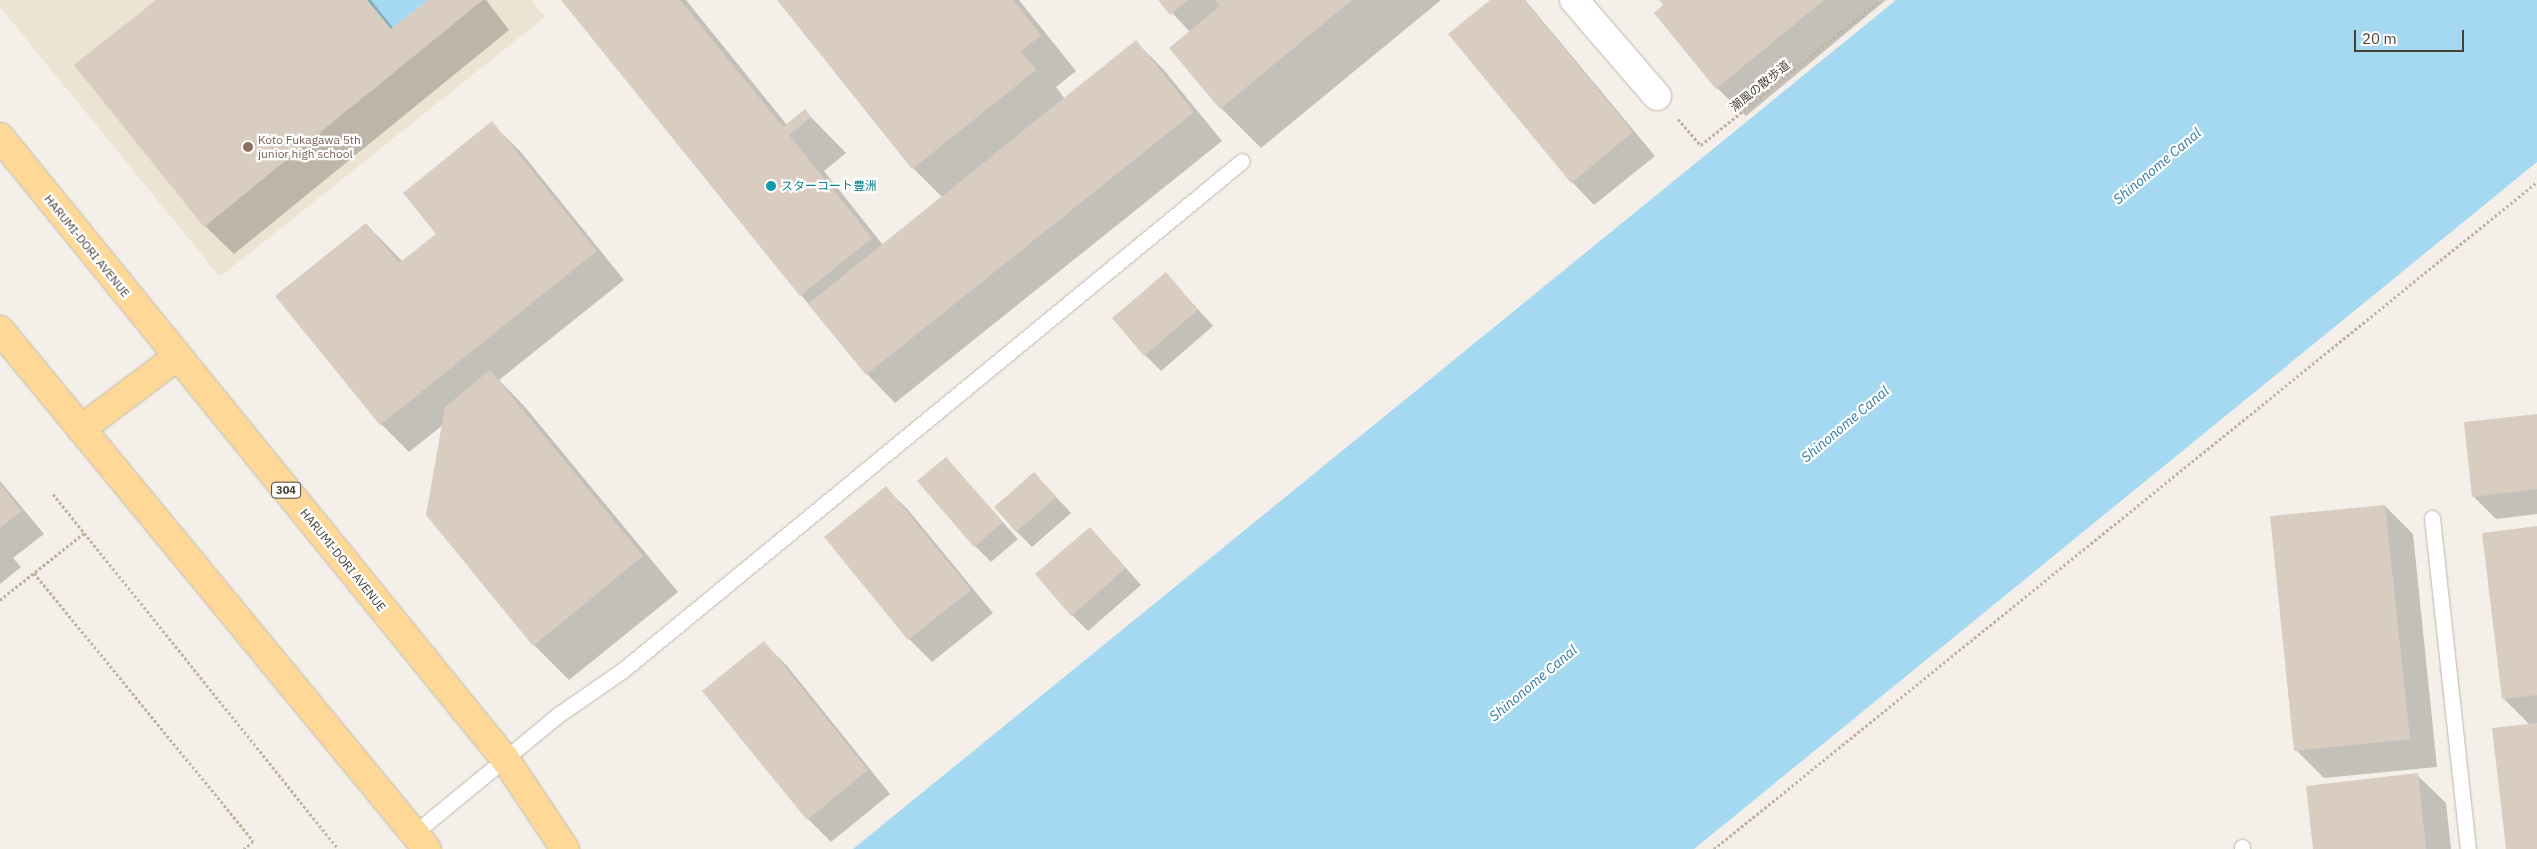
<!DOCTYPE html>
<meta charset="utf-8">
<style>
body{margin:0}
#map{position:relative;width:2537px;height:849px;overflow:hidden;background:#f4f0e9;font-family:"IBM Plex Sans","Noto Sans JP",sans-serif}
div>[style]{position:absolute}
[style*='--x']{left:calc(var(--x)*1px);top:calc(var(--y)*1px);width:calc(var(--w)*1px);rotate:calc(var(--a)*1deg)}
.education>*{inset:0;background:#ede3d2}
.water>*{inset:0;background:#a5d9f1}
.shadow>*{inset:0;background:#0003}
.building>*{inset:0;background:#d9cdc1}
.path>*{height:3px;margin-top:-1.5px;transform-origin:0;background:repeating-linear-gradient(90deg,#c2b19c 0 2.5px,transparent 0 5px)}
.roads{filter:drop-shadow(0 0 1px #c0b6ab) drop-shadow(0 0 1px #c0b6ab)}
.lane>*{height:15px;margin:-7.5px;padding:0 7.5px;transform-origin:7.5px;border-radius:7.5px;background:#fff}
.street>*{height:28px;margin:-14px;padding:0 14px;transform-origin:14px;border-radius:14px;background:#fff}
.primary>*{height:28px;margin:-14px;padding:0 14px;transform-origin:14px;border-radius:14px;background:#fed897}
.dots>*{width:14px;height:14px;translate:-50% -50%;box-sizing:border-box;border:2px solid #fff;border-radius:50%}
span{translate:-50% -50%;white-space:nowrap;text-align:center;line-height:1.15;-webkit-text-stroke:4.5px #fff;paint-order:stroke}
.shield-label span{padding:1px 4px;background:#fff;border:1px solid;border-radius:4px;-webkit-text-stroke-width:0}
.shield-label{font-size:11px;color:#484037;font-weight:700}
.street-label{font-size:12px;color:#484037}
.education-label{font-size:12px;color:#785e54}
.left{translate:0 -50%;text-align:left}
.culture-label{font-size:12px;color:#0d838f}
.water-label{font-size:14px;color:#2c7ca5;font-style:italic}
.scale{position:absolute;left:2354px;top:30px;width:110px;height:22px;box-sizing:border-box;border:2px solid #484037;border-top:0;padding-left:6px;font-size:15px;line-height:18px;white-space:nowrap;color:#484037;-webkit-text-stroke:4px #fff;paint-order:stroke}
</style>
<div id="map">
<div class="education">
<i style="clip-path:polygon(0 0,531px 0,545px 17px,220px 277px,0 7px)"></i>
</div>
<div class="water">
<i style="clip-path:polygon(367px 0,428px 0,391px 29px)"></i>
<i style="clip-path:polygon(1896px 0,2537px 0,2537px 162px,1694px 849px,853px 849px)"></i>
</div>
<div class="shadow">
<i style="clip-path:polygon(158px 0,371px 0,394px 29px,430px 0,486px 0,509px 30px,234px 254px,205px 226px)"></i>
<i style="clip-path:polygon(562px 0,686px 0,787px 125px,805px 111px,846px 153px,824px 171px,883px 245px,942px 197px,913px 168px,778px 0,1019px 0,1076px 71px,1056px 87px,1065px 99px,1136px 42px,1164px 70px,1222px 141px,895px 403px,867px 374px,801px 295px)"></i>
<i style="clip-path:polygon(1160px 0,1441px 0,1261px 148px,1221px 108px,1190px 32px)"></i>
<i style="clip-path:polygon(1492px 0,1525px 0,1655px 156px,1594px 205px,1572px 182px)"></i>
<i style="clip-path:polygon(1660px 0,1886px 0,1746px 116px,1717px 88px,1655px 14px,1665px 6px)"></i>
<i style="clip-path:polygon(491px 123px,520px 151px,624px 280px,499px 380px,525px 407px,678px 592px,569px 680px,534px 645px,443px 425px,409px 452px,381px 424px,366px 224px,403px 262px,438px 234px)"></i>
<i style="clip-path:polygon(1166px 274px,1213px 326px,1161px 371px,1145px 355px)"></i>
<i style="clip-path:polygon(2537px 415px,2537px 514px,2496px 519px,2473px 496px)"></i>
<i style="clip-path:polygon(946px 459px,1018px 539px,991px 562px,975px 546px)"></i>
<i style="clip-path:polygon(1034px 473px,1071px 513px,1032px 547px,1016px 531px)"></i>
<i style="clip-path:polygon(0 481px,44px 534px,13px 558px,21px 567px,0 584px)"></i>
<i style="clip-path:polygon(886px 488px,909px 511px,993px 613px,932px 662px,909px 639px,826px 537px)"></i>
<i style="clip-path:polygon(2385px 506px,2413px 534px,2437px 767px,2324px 778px,2296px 750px)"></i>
<i style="clip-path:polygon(2537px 527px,2537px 849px,2507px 849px,2530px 725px,2503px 698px)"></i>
<i style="clip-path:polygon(1090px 528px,1141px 585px,1088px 631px,1072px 615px)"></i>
<i style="clip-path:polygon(764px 643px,787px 666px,890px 794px,831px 842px,808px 819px)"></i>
<i style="clip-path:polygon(2417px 775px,2446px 803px,2451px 849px,2314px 849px)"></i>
</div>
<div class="building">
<i style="clip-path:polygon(156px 0,367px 0,391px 29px,428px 0,483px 0,204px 227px,74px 65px)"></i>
<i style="clip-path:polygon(561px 0,680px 0,783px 127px,805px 109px,811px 117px,789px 135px,872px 238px,800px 296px)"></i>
<i style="clip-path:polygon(777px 0,1013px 0,1041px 35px,1021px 51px,1036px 70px,912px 169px)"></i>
<i style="clip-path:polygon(1158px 0,1188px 0,1170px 15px)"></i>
<i style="clip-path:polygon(1215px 0,1352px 0,1220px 109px,1169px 48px,1220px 6px)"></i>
<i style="clip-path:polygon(1490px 0,1524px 0,1633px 132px,1571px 183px,1448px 34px)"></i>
<i style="clip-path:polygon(1659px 0,1824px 0,1716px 89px,1654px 13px,1663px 5px)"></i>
<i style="clip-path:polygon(1136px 40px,1194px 112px,866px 375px,808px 304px)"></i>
<i style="clip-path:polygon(492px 121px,597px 251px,380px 425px,275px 296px,366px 223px,399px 263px,436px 234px,403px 193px)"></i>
<i style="clip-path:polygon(1166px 272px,1198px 310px,1144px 356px,1112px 318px)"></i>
<i style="clip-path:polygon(490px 370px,643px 556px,533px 646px,426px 515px,445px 407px)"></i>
<i style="clip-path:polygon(2537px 414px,2537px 489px,2472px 497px,2464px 422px)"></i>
<i style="clip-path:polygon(946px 457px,1003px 522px,974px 547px,917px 481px)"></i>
<i style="clip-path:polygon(1034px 472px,1056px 497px,1016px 532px,994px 507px)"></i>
<i style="clip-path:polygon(0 484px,22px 511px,0 528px)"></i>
<i style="clip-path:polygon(886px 486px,971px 590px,908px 640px,824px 537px)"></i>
<i style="clip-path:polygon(2385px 505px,2410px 739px,2294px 751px,2270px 516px)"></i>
<i style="clip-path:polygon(2537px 526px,2537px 695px,2502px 699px,2482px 533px)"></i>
<i style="clip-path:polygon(1090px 527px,1126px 568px,1071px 616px,1035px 574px)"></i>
<i style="clip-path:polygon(764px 641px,868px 770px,807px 820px,702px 691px)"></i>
<i style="clip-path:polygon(2537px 723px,2537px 849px,2506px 849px,2492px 728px)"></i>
<i style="clip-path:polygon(2418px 773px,2426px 849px,2313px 849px,2306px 786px)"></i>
</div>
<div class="path">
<i style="--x:1678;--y:119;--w:35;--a:49"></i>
<i style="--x:1701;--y:145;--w:230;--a:-39"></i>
<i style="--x:53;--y:494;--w:455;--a:51.2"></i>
<i style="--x:34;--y:573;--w:346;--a:50.7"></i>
<i style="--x:253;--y:841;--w:12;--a:138"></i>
<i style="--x:0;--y:600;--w:107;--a:-38.6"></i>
<i style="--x:1714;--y:849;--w:1059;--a:-39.02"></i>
</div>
<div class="roads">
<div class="lane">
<i style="--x:2432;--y:518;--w:333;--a:83.8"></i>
<i style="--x:412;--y:835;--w:189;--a:-39.4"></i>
<i style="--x:558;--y:715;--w:79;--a:-34.7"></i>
<i style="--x:623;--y:670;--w:801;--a:-39.43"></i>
<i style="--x:2242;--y:847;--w:2;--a:90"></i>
</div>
<div class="street">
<i style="--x:1574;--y:0;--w:127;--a:49.2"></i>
</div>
<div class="primary">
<i style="--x:0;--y:137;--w:801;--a:50.93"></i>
<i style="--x:505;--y:759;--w:108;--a:56.3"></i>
<i style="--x:0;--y:330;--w:672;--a:50.55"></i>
<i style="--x:81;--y:429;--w:120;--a:-36.9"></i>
</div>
</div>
<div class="dots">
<i style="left:248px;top:147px;background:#8d6e63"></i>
<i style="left:771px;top:186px;background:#0f9aa8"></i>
</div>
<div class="shield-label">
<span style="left:286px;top:490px">304</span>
</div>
<div class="street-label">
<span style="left:1760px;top:86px;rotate:-39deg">潮風の散歩道</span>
<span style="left:87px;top:246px;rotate:51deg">HARUMI-DORI AVENUE</span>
<span style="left:343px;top:560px;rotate:51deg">HARUMI-DORI AVENUE</span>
</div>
<div class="education-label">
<span class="left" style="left:258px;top:147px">Koto Fukagawa 5th<br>junior high school</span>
</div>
<div class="culture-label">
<span class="left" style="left:781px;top:186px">スターコート豊洲</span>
</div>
<div class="water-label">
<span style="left:2157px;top:166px;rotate:-40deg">Shinonome Canal</span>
<span style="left:1845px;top:424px;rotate:-40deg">Shinonome Canal</span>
<span style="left:1533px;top:683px;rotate:-40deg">Shinonome Canal</span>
</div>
<div class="scale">20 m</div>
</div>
